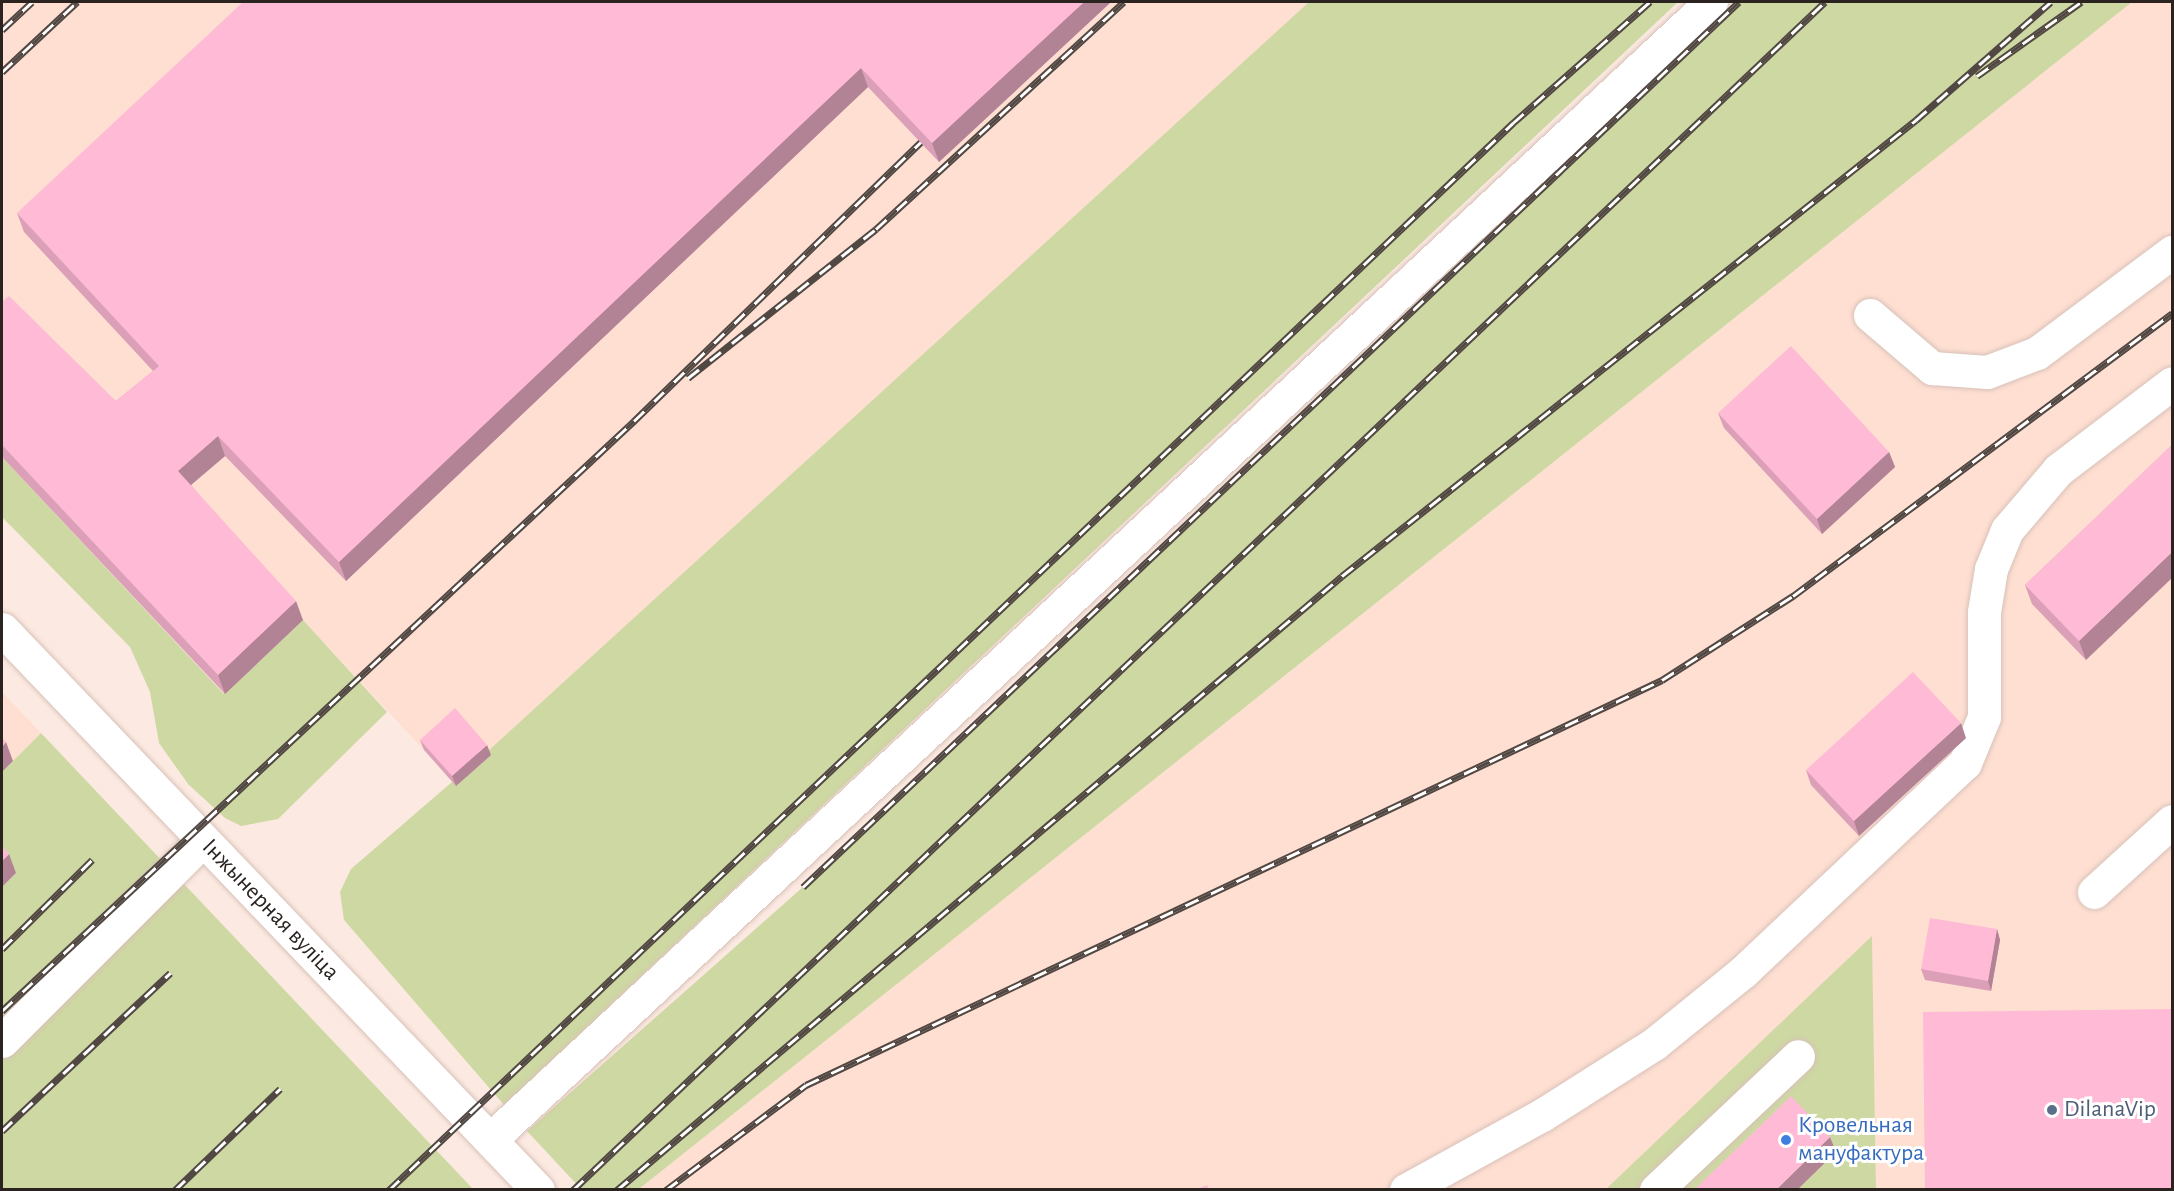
<!DOCTYPE html>
<meta charset="utf-8">
<style>
body{margin:0}
#map{position:relative;width:2174px;height:1191px;overflow:hidden;background:#fceae2;font-family:"Alegreya Sans",sans-serif}
div>[style]{position:absolute}
[style*='--x']{left:calc(var(--x)*1px);top:calc(var(--y)*1px);width:calc(var(--w)*1px);rotate:calc(var(--a)*1deg)}
.built>*{inset:0;background:#fedfd2}
.green>*{inset:0;background:#ced8a3}
.roads{filter:drop-shadow(0 0 2px #d8c1b8) drop-shadow(0 0 2px #d8c1b8)}
.minor>*{height:33px;margin:-16.5px;padding:0 16.5px;transform-origin:16.5px;border-radius:16.5px;background:#fff}
.rail>*{height:7px;margin-top:-3.5px;transform-origin:0;background:repeating-linear-gradient(90deg,#fff 0 14px,#514743 0 28px);box-sizing:border-box;border-block:2px solid #514743}
.wall>*{inset:0;background:#dba0b7}
.shaded-wall>*{inset:0;background:#b28295}
.building>*{inset:0;background:#ffbad5}
.dots>*{width:16px;height:16px;translate:-50% -50%;box-sizing:border-box;border:3px solid #fff;border-radius:50%}
span{translate:-50% -50%;white-space:nowrap;text-align:center;line-height:1.15;-webkit-text-stroke:6px #fff;paint-order:stroke}
.street-label{font-size:24px;color:#2b231f}
.service-label{font-size:24px;color:#4e5e75}
.left{translate:0 -50%;text-align:left}
.shop-label{font-size:24px;color:#366cbe}
.frame{position:absolute;inset:0;border:3px solid #2b231f;pointer-events:none}
</style>
<div id="map">
<div class="built">
<i style="clip-path:polygon(2px 2px,1309px 2px,488px 751px,424px 750px,303px 620px,225px 694px,2px 457px)"></i>
<i style="clip-path:polygon(2132px 2px,2172px 2px,2172px 1189px,1876px 1189px,1872px 937px,1606px 1189px,638px 1190px)"></i>
<i style="clip-path:polygon(2px 692px,41px 733px,2px 772px)"></i>
</div>
<div class="green">
<i style="clip-path:polygon(1309px 2px,1678px 2px,504px 1105px,344px 920px,340px 892px,351px 869px,488px 751px)"></i>
<i style="clip-path:polygon(1739px 2px,2132px 2px,639px 1189px,581px 1189px,527px 1131px,803px 887px)"></i>
<i style="clip-path:polygon(2px 457px,224px 694px,303px 620px,387px 712px,278px 819px,241px 826px,225px 818px,188px 784px,159px 743px,150px 692px,130px 647px,2px 517px)"></i>
<i style="clip-path:polygon(41px 733px,473px 1189px,2px 1189px,2px 887px,16px 873px,2px 857px,2px 772px)"></i>
<i style="clip-path:polygon(1872px 936px,1876px 1189px,1606px 1189px)"></i>
</div>
<div class="roads">
<div class="minor">
<i style="--x:1870;--y:315;--w:82;--a:40.5"></i>
<i style="--x:1932;--y:368;--w:55;--a:4.2"></i>
<i style="--x:1987;--y:372;--w:53;--a:-20.8"></i>
<i style="--x:2037;--y:353;--w:169;--a:-36.8"></i>
<i style="--x:2;--y:629;--w:776;--a:46.31"></i>
<i style="--x:2094;--y:892;--w:105;--a:-42.3"></i>
<i style="--x:2;--y:1041;--w:284;--a:-45"></i>
<i style="--x:492;--y:1138;--w:1666;--a:-42.98"></i>
<i style="--x:1406;--y:1190;--w:155;--a:-28.9"></i>
<i style="--x:1542;--y:1115;--w:133;--a:-32.4"></i>
<i style="--x:1654;--y:1044;--w:116;--a:-39"></i>
<i style="--x:1744;--y:971;--w:303;--a:-43.3"></i>
<i style="--x:1965;--y:763;--w:50;--a:-67.6"></i>
<i style="--x:1984;--y:717;--w:105;--a:-90"></i>
<i style="--x:1984;--y:612;--w:44;--a:-80.8"></i>
<i style="--x:1991;--y:569;--w:42;--a:-67.7"></i>
<i style="--x:2007;--y:530;--w:79;--a:-49.6"></i>
<i style="--x:2058;--y:470;--w:143;--a:-37.3"></i>
<i style="--x:1656;--y:1190;--w:195;--a:-43.3"></i>
</div>
</div>
<div class="rail">
<i style="--x:2;--y:30;--w:41;--a:-43"></i>
<i style="--x:2;--y:72;--w:103;--a:-43"></i>
<i style="--x:1977;--y:76;--w:128;--a:-35.4"></i>
<i style="--x:688;--y:378;--w:240;--a:-38.4"></i>
<i style="--x:876;--y:229;--w:336;--a:-42.5"></i>
<i style="--x:803;--y:887;--w:1288;--a:-43.4"></i>
<i style="--x:2;--y:949;--w:127;--a:-44.7"></i>
<i style="--x:2;--y:1011;--w:865;--a:-43.03"></i>
<i style="--x:634;--y:421;--w:416;--a:-44.2"></i>
<i style="--x:2;--y:1131;--w:231;--a:-43.2"></i>
<i style="--x:175;--y:1190;--w:146;--a:-43.9"></i>
<i style="--x:389;--y:1190;--w:1550;--a:-43.51"></i>
<i style="--x:1513;--y:123;--w:183;--a:-41.5"></i>
<i style="--x:573;--y:1190;--w:1726;--a:-43.5"></i>
<i style="--x:617;--y:1190;--w:950;--a:-40.26"></i>
<i style="--x:1342;--y:576;--w:733;--a:-38.46"></i>
<i style="--x:1916;--y:120;--w:179;--a:-41.2"></i>
<i style="--x:666;--y:1190;--w:175;--a:-36.9"></i>
<i style="--x:806;--y:1085;--w:947;--a:-25.32"></i>
<i style="--x:1662;--y:680;--w:156;--a:-32.7"></i>
<i style="--x:1793;--y:596;--w:473;--a:-36.7"></i>
</div>
<div class="wall">
<i style="clip-path:polygon(1111px 2px,939px 162px,868px 87px,346px 581px,225px 456px,191px 485px,303px 620px,225px 694px,2px 457px,2px 302px,116px 401px,153px 371px,24px 232px,17px 213px)"></i>
<i style="clip-path:polygon(1718px 413px,1889px 452px,1895px 467px,1822px 534px,1724px 428px)"></i>
<i style="clip-path:polygon(2172px 445px,2086px 660px,2032px 604px,2025px 585px)"></i>
<i style="clip-path:polygon(1966px 738px,1859px 836px,1811px 785px,1806px 770px)"></i>
<i style="clip-path:polygon(420px 740px,491px 755px,456px 786px,424px 750px)"></i>
<i style="clip-path:polygon(1997px 929px,2000px 940px,1991px 991px,1925px 980px,1921px 969px)"></i>
</div>
<div class="shaded-wall">
<i style="clip-path:polygon(1084px 2px,1111px 2px,939px 162px,932px 143px)"></i>
<i style="clip-path:polygon(861px 68px,868px 87px,346px 581px,339px 562px)"></i>
<i style="clip-path:polygon(218px 436px,225px 456px,185px 490px,178px 471px)"></i>
<i style="clip-path:polygon(1889px 452px,1895px 467px,1822px 534px,1817px 519px)"></i>
<i style="clip-path:polygon(2172px 552px,2172px 578px,2086px 660px,2079px 641px)"></i>
<i style="clip-path:polygon(296px 601px,303px 620px,225px 694px,218px 675px)"></i>
<i style="clip-path:polygon(1961px 723px,1966px 738px,1859px 836px,1854px 821px)"></i>
<i style="clip-path:polygon(6px 742px,13px 761px,2px 772px,2px 747px)"></i>
<i style="clip-path:polygon(487px 745px,491px 755px,456px 786px,452px 776px)"></i>
<i style="clip-path:polygon(9px 854px,16px 873px,2px 887px,2px 861px)"></i>
<i style="clip-path:polygon(1997px 929px,2000px 940px,1991px 991px,1988px 981px)"></i>
<i style="clip-path:polygon(1830px 1137px,1836px 1152px,1797px 1190px,1776px 1190px)"></i>
</div>
<div class="building">
<i style="clip-path:polygon(243px 2px,1084px 2px,932px 143px,861px 68px,339px 562px,218px 436px,178px 471px,296px 601px,218px 675px,2px 445px,2px 302px,9px 296px,116px 401px,159px 366px,17px 213px)"></i>
<i style="clip-path:polygon(1791px 346px,1889px 452px,1817px 519px,1718px 413px)"></i>
<i style="clip-path:polygon(2172px 445px,2172px 552px,2079px 641px,2025px 585px)"></i>
<i style="clip-path:polygon(1913px 672px,1961px 723px,1854px 821px,1806px 770px)"></i>
<i style="clip-path:polygon(455px 708px,487px 745px,452px 776px,420px 740px)"></i>
<i style="clip-path:polygon(2px 738px,6px 742px,2px 747px)"></i>
<i style="clip-path:polygon(2px 846px,9px 854px,2px 861px)"></i>
<i style="clip-path:polygon(1930px 918px,1997px 929px,1988px 981px,1921px 969px)"></i>
<i style="clip-path:polygon(2172px 1009px,2172px 1190px,1925px 1190px,1923px 1012px)"></i>
<i style="clip-path:polygon(1791px 1096px,1830px 1137px,1776px 1190px,1694px 1190px)"></i>
<i style="clip-path:polygon(1207px 1185px,1209px 1190px,1196px 1190px)"></i>
</div>
<div class="dots">
<i style="left:2052px;top:1110px;background:#5c6f8a"></i>
<i style="left:1786px;top:1140px;background:#3f7fe0"></i>
</div>
<div class="street-label">
<span style="left:270px;top:910px;rotate:46deg">Інжынерная вуліца</span>
</div>
<div class="service-label">
<span class="left" style="left:2064px;top:1110px">DilanaVip</span>
</div>
<div class="shop-label">
<span class="left" style="left:1798px;top:1140px">Кровельная<br>мануфактура</span>
</div>
<div class="frame"></div>
</div>
